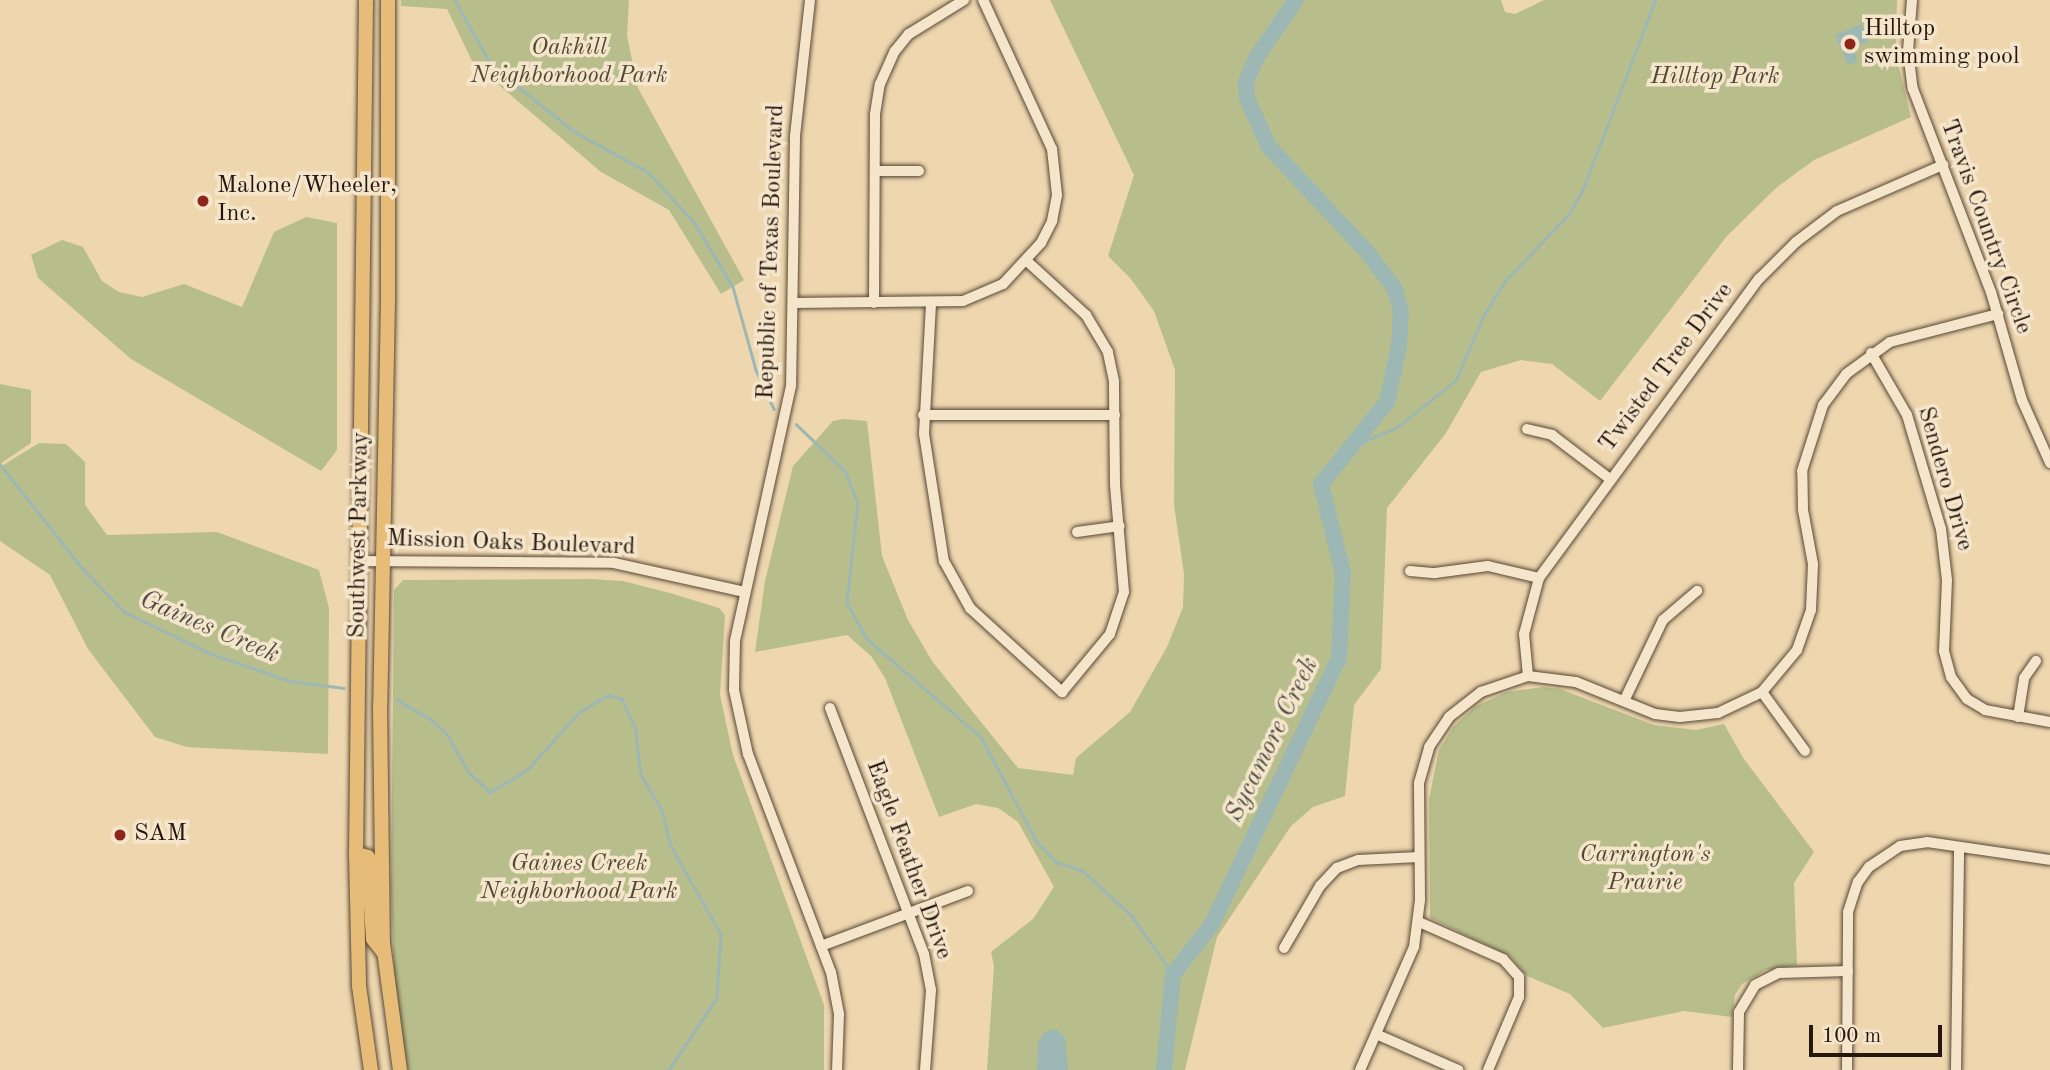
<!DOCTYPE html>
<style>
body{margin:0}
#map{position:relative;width:2050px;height:1070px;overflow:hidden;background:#eed7af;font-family:"Old Standard TT",serif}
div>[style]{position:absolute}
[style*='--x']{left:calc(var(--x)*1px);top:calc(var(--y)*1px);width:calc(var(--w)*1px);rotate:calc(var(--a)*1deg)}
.green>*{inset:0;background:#b8be8b}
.water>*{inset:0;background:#9cb7b4}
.stream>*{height:2.5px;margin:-1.25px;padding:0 1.25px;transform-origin:1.25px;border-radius:1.25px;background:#9cb7b4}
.river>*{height:16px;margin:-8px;padding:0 8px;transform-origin:8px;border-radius:8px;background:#9cb7b4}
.roads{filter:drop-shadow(0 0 2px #574736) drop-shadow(0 0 2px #574736)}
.minor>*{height:10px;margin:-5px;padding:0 5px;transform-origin:5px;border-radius:5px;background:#f4e5cb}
.major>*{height:14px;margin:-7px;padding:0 7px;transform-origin:7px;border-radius:7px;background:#e7bc78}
.dots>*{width:19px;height:19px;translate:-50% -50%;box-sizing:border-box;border:4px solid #f4e5cb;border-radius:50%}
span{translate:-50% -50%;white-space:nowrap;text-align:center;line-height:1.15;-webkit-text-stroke:7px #f4e5cb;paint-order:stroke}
.poi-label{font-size:24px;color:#25170e}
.left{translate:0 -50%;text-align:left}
.park-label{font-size:24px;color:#514934;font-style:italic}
.street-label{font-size:24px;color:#25170e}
.water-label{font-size:26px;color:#4f4f48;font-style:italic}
.scale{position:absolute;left:1809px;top:1025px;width:133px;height:32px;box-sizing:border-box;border:4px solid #25170e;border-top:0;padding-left:9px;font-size:21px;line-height:24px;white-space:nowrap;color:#25170e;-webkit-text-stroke:5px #f4e5cb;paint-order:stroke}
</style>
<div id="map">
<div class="green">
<i style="clip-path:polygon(401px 0,629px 0,627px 36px,638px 88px,744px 280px,721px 294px,669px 210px,601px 172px,473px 63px,447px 9px,401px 6px)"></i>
<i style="clip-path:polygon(1050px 0,1501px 0,1505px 12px,1515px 14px,1544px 0,1897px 0,1896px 55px,1911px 117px,1814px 160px,1776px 188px,1727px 236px,1600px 401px,1552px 364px,1521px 360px,1481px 372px,1446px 433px,1387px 508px,1381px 669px,1354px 705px,1345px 796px,1313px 807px,1291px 826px,1217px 937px,1185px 1070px,987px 1070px,994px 966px,991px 952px,1033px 919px,1054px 887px,1018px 822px,998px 808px,976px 804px,939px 817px,885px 678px,871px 656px,847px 635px,755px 652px,765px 581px,793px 466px,833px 421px,844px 419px,867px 421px,882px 556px,908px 620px,932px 661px,1018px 768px,1073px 775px,1076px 758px,1130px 712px,1167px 647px,1183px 607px,1184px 574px,1174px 505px,1175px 370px,1154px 311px,1131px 279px,1108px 256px,1134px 175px)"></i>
<i style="clip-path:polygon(306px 217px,337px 223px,337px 450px,321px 471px,131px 359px,38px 278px,31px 255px,62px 240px,83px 247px,102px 281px,119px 292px,142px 297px,184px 284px,242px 307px,274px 232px)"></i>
<i style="clip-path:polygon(0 384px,31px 390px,31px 443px,0 464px)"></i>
<i style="clip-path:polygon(39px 443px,66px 444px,85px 462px,85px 505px,107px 535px,217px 532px,319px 570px,329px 608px,328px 754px,187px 747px,155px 737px,88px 649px,50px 575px,0 541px,0 467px)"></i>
<i style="clip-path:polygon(590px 579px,623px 581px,670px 593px,719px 608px,725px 615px,720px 695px,733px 755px,824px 1005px,824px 1070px,408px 1070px,395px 992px,391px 894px,394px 590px,403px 580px)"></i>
<i style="clip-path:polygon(1543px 687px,1560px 689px,1654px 725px,1696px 730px,1724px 724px,1744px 759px,1814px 852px,1794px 883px,1797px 965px,1766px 970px,1742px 984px,1735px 995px,1732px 1017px,1684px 1011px,1603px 1028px,1570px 994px,1527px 976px,1510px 956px,1430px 918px,1429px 799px,1439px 750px,1454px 726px,1476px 706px,1507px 692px)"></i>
</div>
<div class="water">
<i style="clip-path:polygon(1862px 24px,1869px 41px,1853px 48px,1858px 61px,1848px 65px,1835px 35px)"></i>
<i style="clip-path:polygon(1056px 1029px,1065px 1037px,1068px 1070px,1037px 1070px,1038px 1042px,1045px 1032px)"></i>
</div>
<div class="stream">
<i style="--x:455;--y:0;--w:74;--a:61"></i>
<i style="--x:491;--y:65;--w:107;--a:38.6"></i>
<i style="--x:575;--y:132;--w:83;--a:28.7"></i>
<i style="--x:648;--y:172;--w:68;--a:47.4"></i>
<i style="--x:694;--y:222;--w:76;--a:59"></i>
<i style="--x:733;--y:287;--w:86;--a:74.5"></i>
<i style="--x:756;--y:370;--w:43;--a:65.2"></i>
<i style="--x:796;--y:424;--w:68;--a:43.8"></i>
<i style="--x:845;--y:471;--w:35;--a:68"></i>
<i style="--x:858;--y:503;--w:101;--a:96.3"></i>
<i style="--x:847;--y:603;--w:41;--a:60.9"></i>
<i style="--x:867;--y:639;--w:150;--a:40.7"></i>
<i style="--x:981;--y:737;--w:119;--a:61.9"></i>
<i style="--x:1037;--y:842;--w:28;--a:46"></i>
<i style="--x:1056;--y:862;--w:28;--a:18"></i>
<i style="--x:1083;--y:871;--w:67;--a:42.6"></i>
<i style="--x:1132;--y:916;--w:71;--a:54.7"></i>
<i style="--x:1345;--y:449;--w:55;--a:-22.4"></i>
<i style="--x:1396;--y:428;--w:75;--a:-38.5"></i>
<i style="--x:1455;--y:381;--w:74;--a:-66.2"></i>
<i style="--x:1485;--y:313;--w:38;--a:-58"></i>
<i style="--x:1505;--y:281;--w:93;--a:-46.3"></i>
<i style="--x:1569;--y:214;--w:29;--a:-61"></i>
<i style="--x:1583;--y:189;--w:202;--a:-69.1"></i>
<i style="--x:0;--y:464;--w:134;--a:51.7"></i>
<i style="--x:83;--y:569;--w:60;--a:45.7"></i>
<i style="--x:125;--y:612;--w:93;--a:26"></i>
<i style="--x:209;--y:653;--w:86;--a:19.1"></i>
<i style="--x:290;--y:681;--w:54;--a:7.4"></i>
<i style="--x:396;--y:699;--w:42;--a:30.3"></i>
<i style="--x:432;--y:720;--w:21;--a:43"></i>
<i style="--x:447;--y:734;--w:43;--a:60.4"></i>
<i style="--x:468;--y:771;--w:30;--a:44"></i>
<i style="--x:490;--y:792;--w:43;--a:-30.7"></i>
<i style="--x:527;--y:770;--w:78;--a:-48.1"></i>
<i style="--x:579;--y:712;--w:34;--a:-30"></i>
<i style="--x:608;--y:695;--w:15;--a:16"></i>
<i style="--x:622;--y:699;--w:31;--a:65"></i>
<i style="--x:635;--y:727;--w:48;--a:82.9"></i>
<i style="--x:641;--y:775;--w:41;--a:59"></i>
<i style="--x:662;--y:810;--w:37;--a:76"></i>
<i style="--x:671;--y:846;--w:101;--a:60.4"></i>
<i style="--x:721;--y:934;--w:64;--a:93.6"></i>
<i style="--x:717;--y:998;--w:87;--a:123.7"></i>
</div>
<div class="river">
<i style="--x:1164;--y:1070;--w:96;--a:-84.6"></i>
<i style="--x:1173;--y:974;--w:63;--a:-52"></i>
<i style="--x:1212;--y:924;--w:295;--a:-64.5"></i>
<i style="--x:1339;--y:658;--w:85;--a:-87.3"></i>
<i style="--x:1343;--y:573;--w:92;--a:-103.9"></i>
<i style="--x:1321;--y:484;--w:105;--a:-51.2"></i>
<i style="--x:1387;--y:402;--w:57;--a:-77.9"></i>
<i style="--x:1399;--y:346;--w:34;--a:-87"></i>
<i style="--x:1401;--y:312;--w:24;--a:-105"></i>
<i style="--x:1395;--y:289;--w:45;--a:-126.9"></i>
<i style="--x:1368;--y:253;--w:145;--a:-133"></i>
<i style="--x:1269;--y:147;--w:54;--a:-114.2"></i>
<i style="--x:1247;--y:98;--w:16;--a:-94"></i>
<i style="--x:1246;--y:82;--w:26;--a:-67"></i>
<i style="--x:1256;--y:58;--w:70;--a:-55.4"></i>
</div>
<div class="roads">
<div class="minor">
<i style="--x:810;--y:0;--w:137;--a:96.3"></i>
<i style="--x:795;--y:136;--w:250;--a:90.9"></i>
<i style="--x:791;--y:386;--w:261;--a:102.4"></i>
<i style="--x:735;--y:641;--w:49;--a:91.2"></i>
<i style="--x:734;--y:690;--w:66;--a:77.7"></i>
<i style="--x:748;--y:754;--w:233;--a:69.2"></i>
<i style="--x:831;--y:972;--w:43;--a:79.2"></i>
<i style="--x:839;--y:1014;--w:56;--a:92"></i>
<i style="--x:1912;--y:0;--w:51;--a:94.5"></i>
<i style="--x:1908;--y:51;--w:38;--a:83"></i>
<i style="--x:1913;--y:89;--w:217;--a:69"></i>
<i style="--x:1991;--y:292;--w:112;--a:74"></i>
<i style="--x:2022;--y:400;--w:69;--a:66"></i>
<i style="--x:875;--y:171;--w:44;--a:0"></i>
<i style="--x:794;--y:303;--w:169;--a:-0.7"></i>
<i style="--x:963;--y:301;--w:43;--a:-23"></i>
<i style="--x:1003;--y:284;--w:56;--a:-47.2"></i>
<i style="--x:1041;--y:243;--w:25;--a:-63"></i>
<i style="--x:1052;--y:221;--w:26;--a:-79"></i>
<i style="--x:1057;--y:195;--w:46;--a:-96.2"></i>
<i style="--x:1052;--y:149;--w:164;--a:-114.8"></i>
<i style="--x:874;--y:303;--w:189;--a:-89.7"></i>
<i style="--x:875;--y:114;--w:30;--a:-81"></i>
<i style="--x:880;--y:84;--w:36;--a:-66"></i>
<i style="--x:895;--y:51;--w:22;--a:-51"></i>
<i style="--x:909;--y:34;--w:65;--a:-31.7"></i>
<i style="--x:931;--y:304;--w:130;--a:93.1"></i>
<i style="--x:924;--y:434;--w:129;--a:81.1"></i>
<i style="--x:944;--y:561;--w:54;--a:61"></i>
<i style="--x:970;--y:608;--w:125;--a:42.4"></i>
<i style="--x:1062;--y:692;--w:75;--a:-50.4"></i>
<i style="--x:1110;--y:634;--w:44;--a:-71.6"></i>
<i style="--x:1124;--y:592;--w:108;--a:-94.8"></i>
<i style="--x:1115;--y:484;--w:103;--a:-90.6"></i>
<i style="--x:1114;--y:381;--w:30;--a:-102"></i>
<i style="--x:1108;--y:352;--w:43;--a:-120.7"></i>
<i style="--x:1086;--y:315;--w:79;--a:-137.6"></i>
<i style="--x:1871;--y:353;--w:72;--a:59.9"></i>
<i style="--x:1907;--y:415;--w:119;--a:73.4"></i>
<i style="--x:1941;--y:529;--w:51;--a:83.3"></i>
<i style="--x:1947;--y:580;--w:71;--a:92.4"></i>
<i style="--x:1944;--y:651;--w:27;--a:75"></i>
<i style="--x:1951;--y:677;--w:27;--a:54"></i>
<i style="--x:1967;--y:699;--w:21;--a:31"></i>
<i style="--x:1985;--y:710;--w:66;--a:10.5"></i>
<i style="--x:923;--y:415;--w:192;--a:0"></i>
<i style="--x:1527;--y:429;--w:26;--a:13"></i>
<i style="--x:1552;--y:435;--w:73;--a:37.2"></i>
<i style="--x:1077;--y:532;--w:43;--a:-7.9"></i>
<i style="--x:358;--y:561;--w:256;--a:0.4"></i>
<i style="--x:614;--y:563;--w:134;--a:12.5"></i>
<i style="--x:1410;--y:571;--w:25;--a:5"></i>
<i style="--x:1435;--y:573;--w:53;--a:-7.5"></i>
<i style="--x:1488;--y:566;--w:52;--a:13.2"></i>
<i style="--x:1528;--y:676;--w:42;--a:-95.4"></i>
<i style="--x:1524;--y:634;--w:58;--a:-75"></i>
<i style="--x:1539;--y:578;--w:371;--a:-53.7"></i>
<i style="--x:1759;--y:279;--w:52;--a:-45"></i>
<i style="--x:1796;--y:242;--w:51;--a:-37.1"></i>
<i style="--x:1837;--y:211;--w:116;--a:-23.5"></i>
<i style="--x:1762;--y:692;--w:73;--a:53.9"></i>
<i style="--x:1624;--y:701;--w:90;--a:-64.3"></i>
<i style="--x:1663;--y:620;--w:45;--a:-40.5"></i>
<i style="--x:830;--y:708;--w:263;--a:69.1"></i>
<i style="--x:924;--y:954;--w:37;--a:79"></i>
<i style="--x:931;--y:990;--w:80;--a:94.3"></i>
<i style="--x:2018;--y:717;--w:39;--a:-81"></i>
<i style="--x:2024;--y:678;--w:21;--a:-55"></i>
<i style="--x:1419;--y:922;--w:92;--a:23.8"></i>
<i style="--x:1503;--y:959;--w:24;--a:48"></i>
<i style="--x:1519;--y:977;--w:20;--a:90"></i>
<i style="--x:1519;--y:997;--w:79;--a:113"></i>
<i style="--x:821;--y:946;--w:157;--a:-20.5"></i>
<i style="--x:1284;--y:948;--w:72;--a:-59.9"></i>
<i style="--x:1320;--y:886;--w:25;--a:-47"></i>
<i style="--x:1337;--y:868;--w:22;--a:-21"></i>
<i style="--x:1358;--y:860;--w:61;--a:-2.8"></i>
<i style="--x:1376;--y:1034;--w:90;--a:23.7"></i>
<i style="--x:1360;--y:1070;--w:134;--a:-66.3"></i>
<i style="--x:1414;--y:947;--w:47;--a:-82.7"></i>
<i style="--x:1420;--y:900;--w:117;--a:-90.5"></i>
<i style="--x:1419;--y:783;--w:37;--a:-74"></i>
<i style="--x:1429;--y:747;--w:36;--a:-56"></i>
<i style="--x:1449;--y:717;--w:41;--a:-38"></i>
<i style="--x:1481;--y:692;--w:50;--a:-18.8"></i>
<i style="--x:1528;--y:676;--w:48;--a:7.1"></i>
<i style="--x:1576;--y:682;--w:85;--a:22.1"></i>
<i style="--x:1655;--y:714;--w:25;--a:7"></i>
<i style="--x:1680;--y:717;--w:38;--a:-6"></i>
<i style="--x:1718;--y:713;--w:49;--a:-25.5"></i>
<i style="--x:1762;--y:692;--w:55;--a:-50.2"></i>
<i style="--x:1797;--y:650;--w:42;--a:-70.7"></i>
<i style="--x:1811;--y:610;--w:46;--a:-87.5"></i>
<i style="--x:1813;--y:564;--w:55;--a:-100.5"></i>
<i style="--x:1803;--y:510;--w:39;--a:-91"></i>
<i style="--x:1802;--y:471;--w:69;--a:-72.3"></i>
<i style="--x:1823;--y:405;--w:39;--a:-53"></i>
<i style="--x:1846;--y:374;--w:54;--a:-36"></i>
<i style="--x:1890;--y:342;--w:112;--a:-14.5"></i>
<i style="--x:1738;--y:1070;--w:58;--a:-89"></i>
<i style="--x:1739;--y:1012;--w:31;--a:-59"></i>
<i style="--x:1755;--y:985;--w:27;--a:-27"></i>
<i style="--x:1779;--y:973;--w:69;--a:-1.7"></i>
<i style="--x:1847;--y:1070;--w:158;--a:-89.6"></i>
<i style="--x:1848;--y:912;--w:32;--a:-72"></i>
<i style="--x:1858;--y:882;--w:19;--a:-54"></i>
<i style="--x:1869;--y:867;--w:37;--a:-34"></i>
<i style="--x:1900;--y:846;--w:27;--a:-8"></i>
<i style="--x:1927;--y:842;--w:124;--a:8.3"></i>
<i style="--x:1956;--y:1070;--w:223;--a:-89.2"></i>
</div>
<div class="major">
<i style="--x:366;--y:0;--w:852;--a:90.67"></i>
<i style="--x:356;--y:852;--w:134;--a:88.7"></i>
<i style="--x:359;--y:986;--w:85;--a:81.9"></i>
<i style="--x:388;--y:0;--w:301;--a:90"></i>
<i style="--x:388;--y:301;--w:404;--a:91.1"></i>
<i style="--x:380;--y:705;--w:238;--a:89.3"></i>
<i style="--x:383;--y:943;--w:128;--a:82.4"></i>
<i style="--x:356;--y:854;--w:12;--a:14"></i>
<i style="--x:368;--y:857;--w:82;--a:86.5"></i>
<i style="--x:373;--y:939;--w:18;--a:52"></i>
</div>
</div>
<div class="dots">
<i style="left:1850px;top:44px;background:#8f2418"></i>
<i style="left:203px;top:201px;background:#8f2418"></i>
<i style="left:120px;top:835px;background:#8f2418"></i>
</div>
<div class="poi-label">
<span class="left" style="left:1864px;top:44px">Hilltop<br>swimming pool</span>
<span class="left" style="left:217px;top:201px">Malone/Wheeler,<br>Inc.</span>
<span class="left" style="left:134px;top:835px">SAM</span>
</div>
<div class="park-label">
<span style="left:569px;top:63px">Oakhill<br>Neighborhood Park</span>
<span style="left:1715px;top:78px">Hilltop Park</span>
<span style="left:1645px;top:870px">Carrington's<br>Prairie</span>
<span style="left:579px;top:879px">Gaines Creek<br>Neighborhood Park</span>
</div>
<div class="street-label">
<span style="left:1985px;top:227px;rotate:70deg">Travis Country Circle</span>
<span style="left:772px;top:252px;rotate:-88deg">Republic of Texas Boulevard</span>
<span style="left:1667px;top:368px;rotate:-53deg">Twisted Tree Drive</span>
<span style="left:1944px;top:479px;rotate:74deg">Sendero Drive</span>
<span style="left:360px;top:535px;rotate:-89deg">Southwest Parkway</span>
<span style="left:511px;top:544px;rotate:2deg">Mission Oaks Boulevard</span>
<span style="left:908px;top:860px;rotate:70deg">Eagle Feather Drive</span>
</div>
<div class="water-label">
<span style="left:209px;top:628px;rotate:23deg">Gaines Creek</span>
<span style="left:1273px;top:740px;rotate:-64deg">Sycamore Creek</span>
</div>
<div class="scale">100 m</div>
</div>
